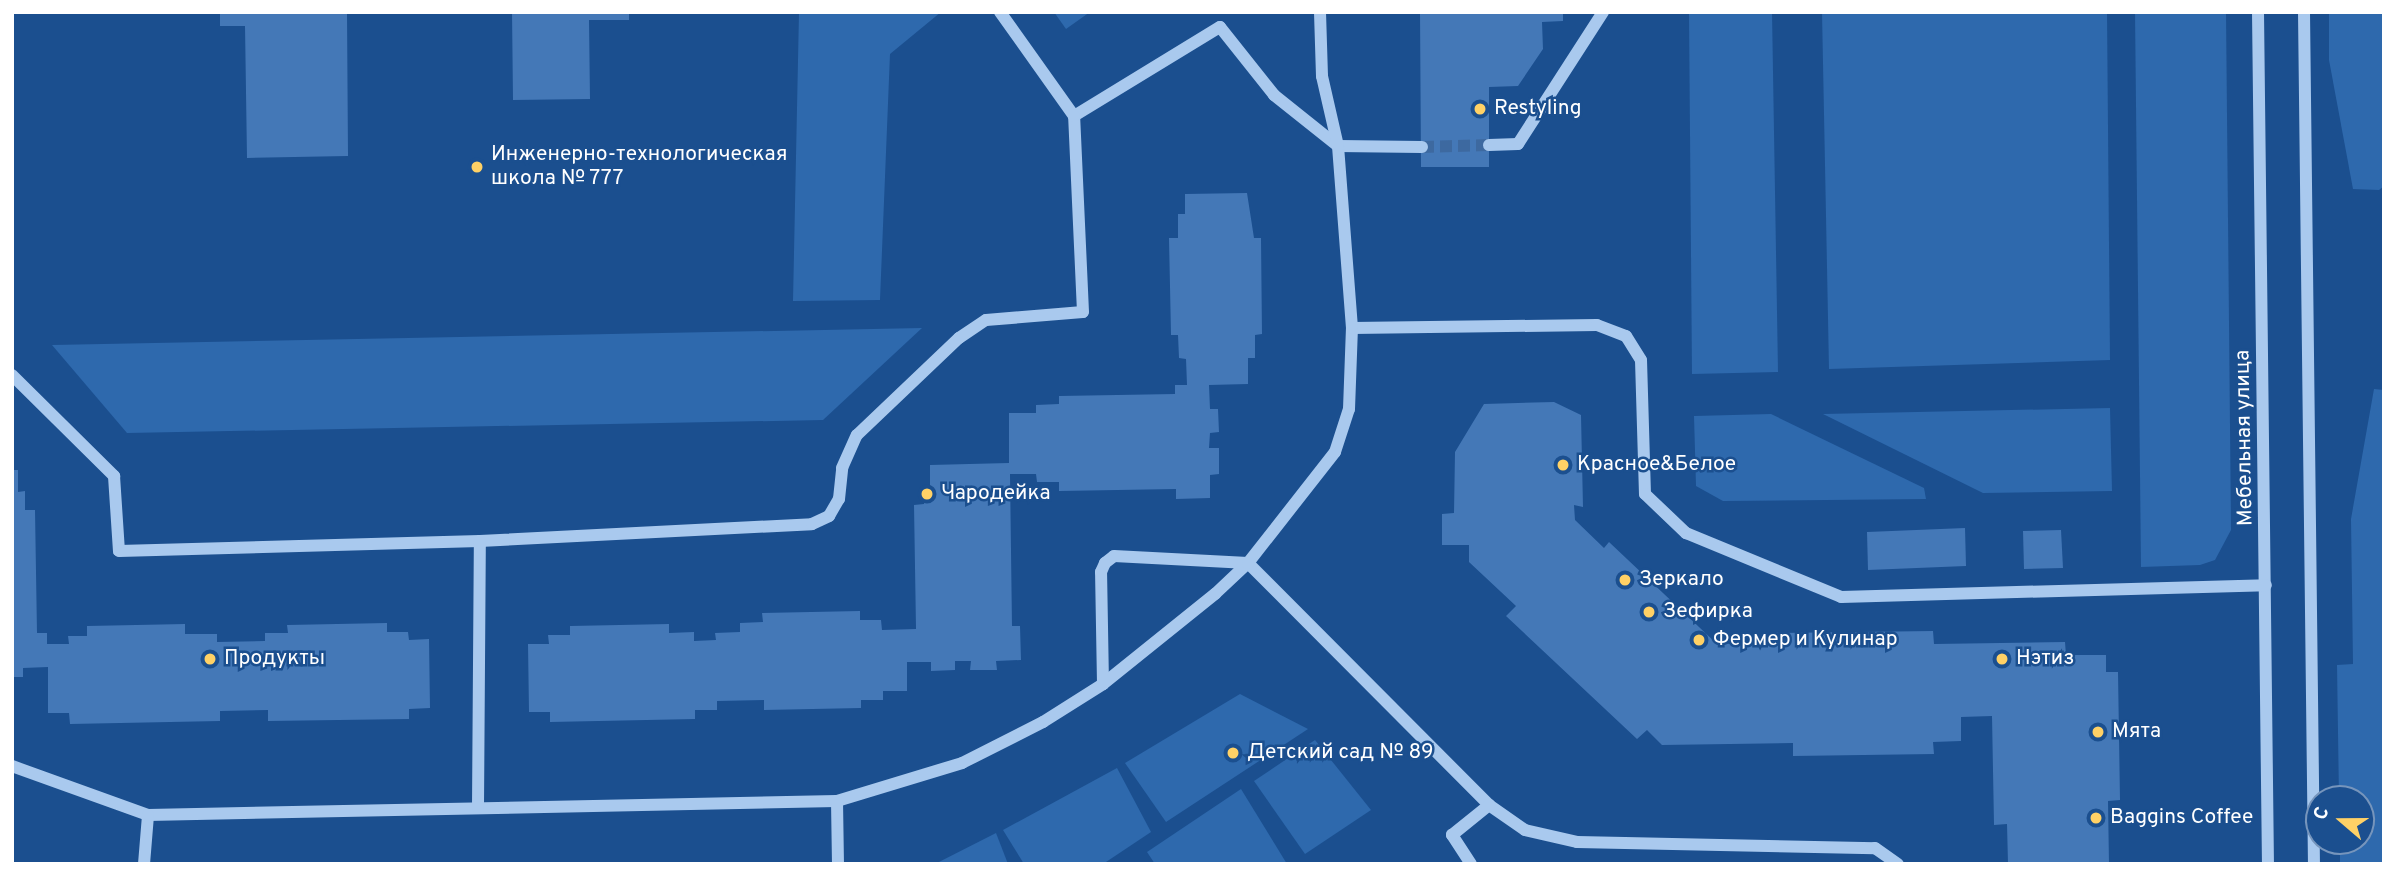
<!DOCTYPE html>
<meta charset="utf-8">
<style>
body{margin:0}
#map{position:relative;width:2396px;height:876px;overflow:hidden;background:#1b4f8f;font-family:Overpass,sans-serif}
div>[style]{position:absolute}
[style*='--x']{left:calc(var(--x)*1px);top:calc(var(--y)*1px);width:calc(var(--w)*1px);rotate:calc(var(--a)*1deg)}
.green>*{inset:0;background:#2e69ad}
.building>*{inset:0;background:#4478b7}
.minor-tunnel>*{height:12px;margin-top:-6px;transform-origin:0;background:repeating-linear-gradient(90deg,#3d69a0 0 12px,transparent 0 18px)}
.minor>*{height:12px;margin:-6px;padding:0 6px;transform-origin:6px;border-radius:6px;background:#a9c9ee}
.dots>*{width:19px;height:19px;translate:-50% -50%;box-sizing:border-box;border:4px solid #1b4f8f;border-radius:50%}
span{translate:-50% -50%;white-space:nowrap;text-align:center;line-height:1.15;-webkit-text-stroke:5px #1b4f8f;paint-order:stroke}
.poi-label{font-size:21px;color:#fff}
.left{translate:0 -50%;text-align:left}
.street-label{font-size:21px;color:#fff}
.frame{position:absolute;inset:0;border:14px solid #fff;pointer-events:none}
.north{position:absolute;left:2305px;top:785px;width:70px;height:70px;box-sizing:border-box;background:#1b4f8f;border:2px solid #7695bc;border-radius:50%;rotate:290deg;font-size:19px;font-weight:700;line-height:28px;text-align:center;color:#fff}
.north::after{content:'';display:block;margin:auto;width:24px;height:32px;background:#ffd166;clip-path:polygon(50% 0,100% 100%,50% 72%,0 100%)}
</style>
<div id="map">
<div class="green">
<i style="clip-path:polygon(799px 12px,941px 12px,890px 54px,880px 300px,793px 301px)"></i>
<i style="clip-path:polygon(1054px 12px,1090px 12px,1066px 29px)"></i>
<i style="clip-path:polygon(1689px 12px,1772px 12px,1778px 372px,1692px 374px)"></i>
<i style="clip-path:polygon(1822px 12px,2107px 12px,2110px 360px,1829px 369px)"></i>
<i style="clip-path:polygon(2135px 12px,2226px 12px,2231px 530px,2215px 560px,2200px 565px,2141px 567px)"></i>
<i style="clip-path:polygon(2329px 12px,2384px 12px,2384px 186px,2379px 190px,2353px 189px,2329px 60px)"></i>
<i style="clip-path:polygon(922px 328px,823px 420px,127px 433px,52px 345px)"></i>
<i style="clip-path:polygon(2374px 389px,2384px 390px,2384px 864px,2340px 864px,2340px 841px,2361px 841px,2361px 799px,2339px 799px,2337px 665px,2353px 664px,2351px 519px)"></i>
<i style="clip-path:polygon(2110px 408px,2112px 491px,1983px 493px,1823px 414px)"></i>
<i style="clip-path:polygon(1771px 414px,1924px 488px,1926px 499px,1723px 501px,1696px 486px,1694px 416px)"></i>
<i style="clip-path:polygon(1240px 694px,1308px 729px,1166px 822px,1125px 763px)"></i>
<i style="clip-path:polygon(1315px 740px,1371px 810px,1305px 854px,1254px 781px)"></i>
<i style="clip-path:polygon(1117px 768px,1151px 832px,1103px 864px,1024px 864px,1003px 830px)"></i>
<i style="clip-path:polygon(1241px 789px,1287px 864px,1155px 864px,1147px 852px)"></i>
<i style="clip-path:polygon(996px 833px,1008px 864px,935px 864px)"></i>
</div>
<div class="building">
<i style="clip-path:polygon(220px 12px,347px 12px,348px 156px,247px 158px,245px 26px,220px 26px)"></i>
<i style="clip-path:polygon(512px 12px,629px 12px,629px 20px,589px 20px,590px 99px,513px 100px)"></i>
<i style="clip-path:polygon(1420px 12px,1563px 12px,1563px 21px,1542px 22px,1543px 49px,1518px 86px,1489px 87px,1489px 167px,1421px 167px)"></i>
<i style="clip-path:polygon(1247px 193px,1254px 238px,1261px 238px,1262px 334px,1255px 335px,1255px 358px,1248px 358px,1248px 384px,1209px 385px,1210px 409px,1218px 409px,1219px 432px,1210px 433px,1209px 448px,1219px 448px,1219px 474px,1210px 475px,1210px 498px,1176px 499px,1176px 489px,1059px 491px,1059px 482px,1037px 482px,1036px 474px,1010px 474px,1012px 626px,1020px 626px,1021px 660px,996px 661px,997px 670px,970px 670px,971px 661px,955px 661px,955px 670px,931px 671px,931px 662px,907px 662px,907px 691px,883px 691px,883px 700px,861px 700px,861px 708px,764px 710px,764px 700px,717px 701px,717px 710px,695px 710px,695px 719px,550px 722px,550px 712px,529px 712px,528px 644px,549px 644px,548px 635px,570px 635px,570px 626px,669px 624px,669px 633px,694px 632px,694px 641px,716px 640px,715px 633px,740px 632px,740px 623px,763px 622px,762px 613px,860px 611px,860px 620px,881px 620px,882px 630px,916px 629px,914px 505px,924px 504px,923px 486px,930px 486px,930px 465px,1009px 463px,1009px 413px,1036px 413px,1036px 405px,1059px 404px,1059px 396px,1175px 394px,1175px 385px,1187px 385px,1186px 359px,1179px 358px,1178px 335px,1171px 335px,1169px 238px,1178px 238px,1178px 214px,1185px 214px,1185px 194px)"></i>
<i style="clip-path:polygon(1554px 402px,1581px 415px,1583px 507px,1574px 505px,1575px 520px,1604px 548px,1609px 542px,1717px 644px,1770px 643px,1769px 633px,1933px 631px,1934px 644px,2065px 642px,2066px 655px,2106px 655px,2106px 672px,2118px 672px,2120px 800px,2108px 801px,2109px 864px,2008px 864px,2007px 824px,1994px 825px,1992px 716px,1961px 717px,1961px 741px,1933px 742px,1934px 754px,1793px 756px,1793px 743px,1662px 745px,1647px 730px,1637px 739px,1506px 616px,1516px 606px,1469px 562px,1469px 545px,1442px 545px,1442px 514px,1454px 513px,1455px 452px,1484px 404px)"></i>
<i style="clip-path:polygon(12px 470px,18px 470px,18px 492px,25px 491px,25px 510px,35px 510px,37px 633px,47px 633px,47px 644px,69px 644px,68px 636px,87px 636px,87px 626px,185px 624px,185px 634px,217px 634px,217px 642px,265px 641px,265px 633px,288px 633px,287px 625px,387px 623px,387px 632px,408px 632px,409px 640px,429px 639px,430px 708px,409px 709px,409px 719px,268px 721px,268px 710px,220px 711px,220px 721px,70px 724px,69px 713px,48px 713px,48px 667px,23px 668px,23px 677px,12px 677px)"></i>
<i style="clip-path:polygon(1965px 528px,1966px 566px,1868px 570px,1867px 532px)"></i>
<i style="clip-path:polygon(2061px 530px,2063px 568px,2024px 569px,2023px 531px)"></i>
</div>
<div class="minor-tunnel">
<i style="--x:1422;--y:147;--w:67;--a:-1.7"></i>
</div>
<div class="minor">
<i style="--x:2258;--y:12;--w:852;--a:89.33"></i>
<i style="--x:2304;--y:12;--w:852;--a:89.33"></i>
<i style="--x:1074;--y:116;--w:171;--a:-31.4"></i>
<i style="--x:1220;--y:27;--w:87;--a:51.5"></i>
<i style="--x:1274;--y:95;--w:82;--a:38.6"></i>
<i style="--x:1338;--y:146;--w:84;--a:0.7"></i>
<i style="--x:1489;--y:145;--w:29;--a:-2"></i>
<i style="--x:1518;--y:144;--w:157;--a:-57.2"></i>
<i style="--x:1352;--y:328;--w:245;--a:-0.7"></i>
<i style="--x:1597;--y:325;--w:31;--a:21"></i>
<i style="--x:1626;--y:336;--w:28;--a:58"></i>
<i style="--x:1641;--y:360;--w:134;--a:88.3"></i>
<i style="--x:1645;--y:494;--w:57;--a:43.6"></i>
<i style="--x:1686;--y:533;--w:168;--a:22.4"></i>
<i style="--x:1841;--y:597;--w:425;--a:-1.6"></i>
<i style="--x:12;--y:375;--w:144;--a:44.7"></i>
<i style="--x:114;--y:476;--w:75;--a:86.2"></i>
<i style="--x:119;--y:551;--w:361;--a:-1.6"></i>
<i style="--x:480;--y:541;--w:332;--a:-2.9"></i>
<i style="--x:812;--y:524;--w:19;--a:-25"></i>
<i style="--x:829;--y:516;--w:20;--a:-60"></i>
<i style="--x:839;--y:499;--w:31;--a:-84"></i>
<i style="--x:842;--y:468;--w:36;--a:-66"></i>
<i style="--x:857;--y:435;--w:141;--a:-43.6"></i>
<i style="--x:959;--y:338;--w:32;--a:-34"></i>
<i style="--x:986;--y:320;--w:97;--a:-4.7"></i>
<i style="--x:1083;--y:312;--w:196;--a:-92.6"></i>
<i style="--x:1074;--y:116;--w:128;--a:-125.4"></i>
<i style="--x:1103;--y:684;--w:112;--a:-91"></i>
<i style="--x:1101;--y:572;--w:10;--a:-66"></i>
<i style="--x:1105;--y:563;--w:11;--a:-38"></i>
<i style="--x:1114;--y:556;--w:134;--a:3"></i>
<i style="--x:1248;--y:563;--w:342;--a:45.1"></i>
<i style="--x:1489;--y:805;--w:44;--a:34.8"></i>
<i style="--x:1525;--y:830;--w:53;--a:13"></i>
<i style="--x:1577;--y:842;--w:298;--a:1.2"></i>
<i style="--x:1875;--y:848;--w:28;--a:35"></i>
<i style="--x:12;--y:766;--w:145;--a:19.8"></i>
<i style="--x:148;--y:815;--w:689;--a:-1.16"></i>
<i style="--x:837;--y:801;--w:131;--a:-16.9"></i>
<i style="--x:962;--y:763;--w:91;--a:-26.8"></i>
<i style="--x:1043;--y:722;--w:71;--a:-32.3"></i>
<i style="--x:1103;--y:684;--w:144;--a:-38.8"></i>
<i style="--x:1215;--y:594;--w:45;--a:-43.2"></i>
<i style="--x:1248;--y:563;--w:141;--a:-51.9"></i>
<i style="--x:1335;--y:452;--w:45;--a:-72"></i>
<i style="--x:1349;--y:409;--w:81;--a:-87.9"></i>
<i style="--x:1352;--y:328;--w:183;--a:-94.4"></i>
<i style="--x:1338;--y:146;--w:72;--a:-102.9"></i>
<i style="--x:1322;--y:76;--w:64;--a:-91.8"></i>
<i style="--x:837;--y:801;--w:63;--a:89.1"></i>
<i style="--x:478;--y:807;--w:266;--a:-89.6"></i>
<i style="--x:144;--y:864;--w:49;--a:-85.3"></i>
<i style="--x:1471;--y:864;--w:35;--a:-123"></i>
<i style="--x:1452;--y:835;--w:48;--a:-39"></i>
</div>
<div class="dots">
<i style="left:1480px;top:109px;background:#ffd166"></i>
<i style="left:477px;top:167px;background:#ffd166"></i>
<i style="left:1563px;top:465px;background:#ffd166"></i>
<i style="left:927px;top:494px;background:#ffd166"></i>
<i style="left:1625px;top:580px;background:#ffd166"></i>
<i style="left:1649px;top:612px;background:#ffd166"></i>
<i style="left:1699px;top:640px;background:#ffd166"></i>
<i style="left:210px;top:659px;background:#ffd166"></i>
<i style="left:2002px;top:659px;background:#ffd166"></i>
<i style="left:2098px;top:732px;background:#ffd166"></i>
<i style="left:1233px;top:753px;background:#ffd166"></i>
<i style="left:2096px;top:818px;background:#ffd166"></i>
</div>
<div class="poi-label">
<span class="left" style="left:1494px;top:109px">Restyling</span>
<span class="left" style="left:491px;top:167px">Инженерно-технологическая<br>школа № 777</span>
<span class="left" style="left:1577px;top:465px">Красное&amp;Белое</span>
<span class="left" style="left:941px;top:494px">Чародейка</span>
<span class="left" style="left:1639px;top:580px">Зеркало</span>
<span class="left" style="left:1663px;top:612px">Зефирка</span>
<span class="left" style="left:1713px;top:640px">Фермер и Кулинар</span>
<span class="left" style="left:224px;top:659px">Продукты</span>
<span class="left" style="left:2016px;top:659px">Нэтиз</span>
<span class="left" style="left:2112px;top:732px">Мята</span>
<span class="left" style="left:1247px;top:753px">Детский сад № 89</span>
<span class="left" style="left:2110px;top:818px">Baggins Coffee</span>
</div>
<div class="street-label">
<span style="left:2245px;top:438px;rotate:-91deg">Мебельная улица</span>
</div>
<div class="frame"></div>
<div class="north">С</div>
</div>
